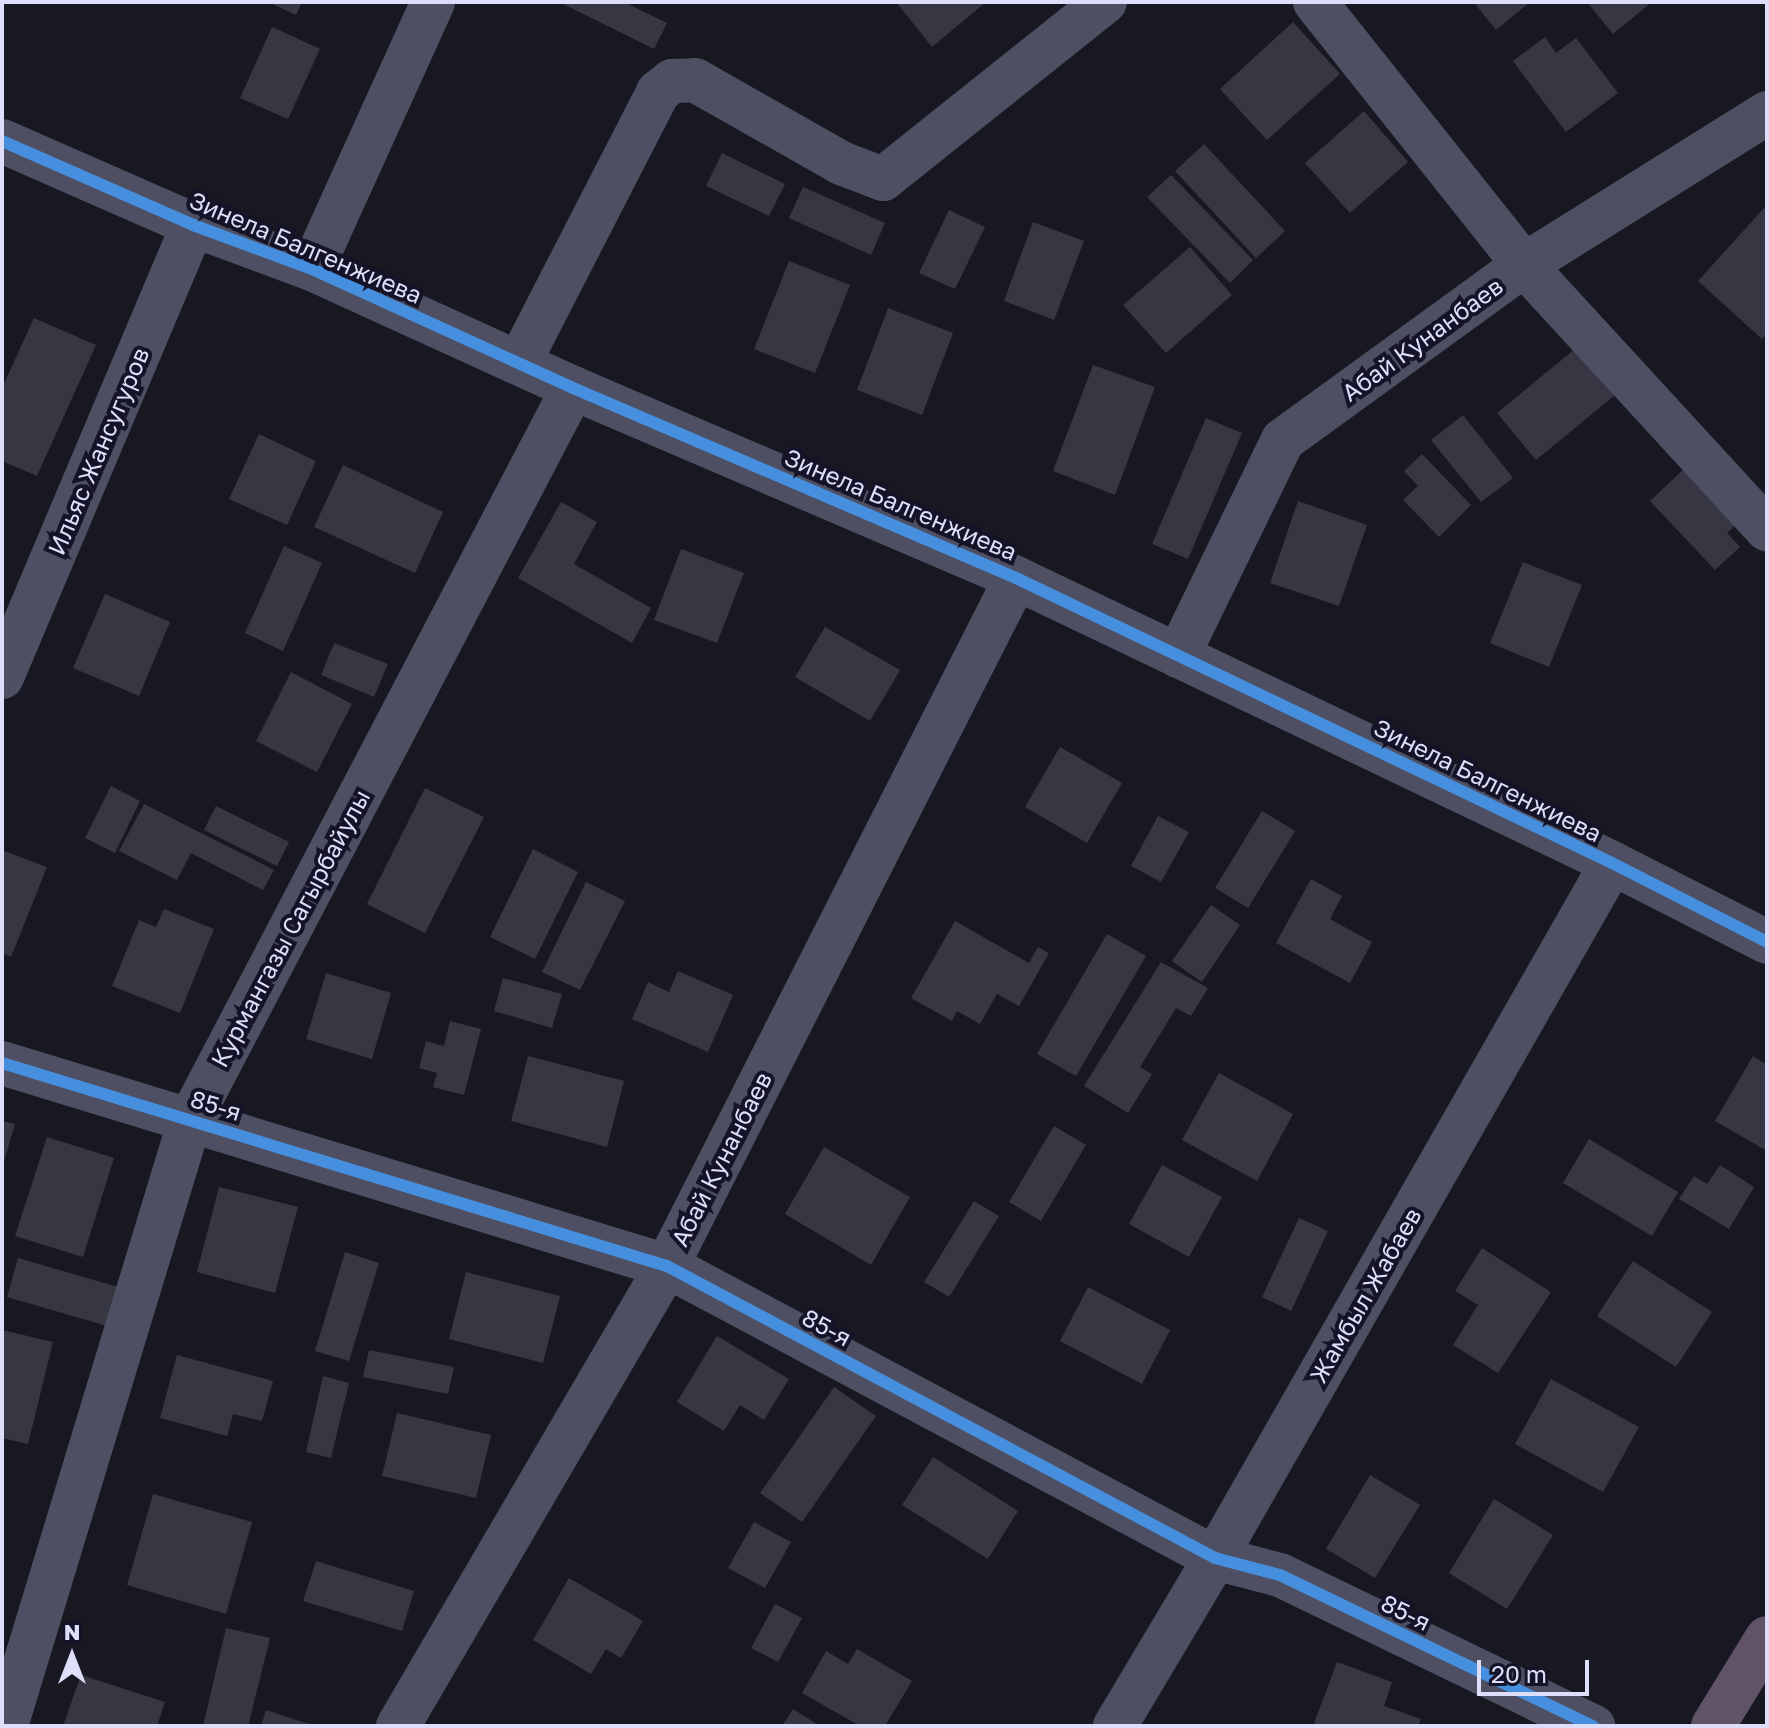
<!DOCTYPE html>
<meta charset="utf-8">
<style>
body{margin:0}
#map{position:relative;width:1769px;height:1728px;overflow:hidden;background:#181822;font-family:"Golos Text",sans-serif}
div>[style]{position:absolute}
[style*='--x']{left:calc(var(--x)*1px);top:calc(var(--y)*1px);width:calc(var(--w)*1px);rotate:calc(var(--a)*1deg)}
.building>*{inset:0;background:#373743}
.minor>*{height:44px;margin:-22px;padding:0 22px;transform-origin:22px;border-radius:22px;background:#4e4f62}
.highway>*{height:44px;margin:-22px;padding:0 22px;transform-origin:22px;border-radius:22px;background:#605367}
.cycleway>*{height:12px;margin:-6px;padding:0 6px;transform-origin:6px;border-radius:6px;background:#468fdf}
span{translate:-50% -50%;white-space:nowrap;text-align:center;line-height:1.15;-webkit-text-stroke:8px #151327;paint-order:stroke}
.street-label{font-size:24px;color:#dedefb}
.frame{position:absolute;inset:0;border:4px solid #dedefb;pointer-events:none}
.north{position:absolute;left:32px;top:1616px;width:80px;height:80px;-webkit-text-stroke:6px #151327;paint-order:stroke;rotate:0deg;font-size:22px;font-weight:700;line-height:32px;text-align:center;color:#dedefb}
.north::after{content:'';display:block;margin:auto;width:28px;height:36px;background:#dedefb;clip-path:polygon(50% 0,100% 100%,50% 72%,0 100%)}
.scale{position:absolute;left:1477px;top:1660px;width:112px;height:36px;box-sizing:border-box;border:4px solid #dedefb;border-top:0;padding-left:10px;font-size:24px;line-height:28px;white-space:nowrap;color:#dedefb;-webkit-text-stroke:6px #151327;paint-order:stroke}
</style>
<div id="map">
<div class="building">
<i style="clip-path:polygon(268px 2px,302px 2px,296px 15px)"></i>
<i style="clip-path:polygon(559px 2px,624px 2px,667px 23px,654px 49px)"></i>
<i style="clip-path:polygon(896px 2px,986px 2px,932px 47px)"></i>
<i style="clip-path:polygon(1479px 2px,1530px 2px,1496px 30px,1476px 5px)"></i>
<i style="clip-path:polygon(1587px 2px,1652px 2px,1613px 34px)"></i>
<i style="clip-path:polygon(1293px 22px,1340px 74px,1267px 140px,1220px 89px)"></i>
<i style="clip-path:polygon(272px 27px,320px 49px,288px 119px,240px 98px)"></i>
<i style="clip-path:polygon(1545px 37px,1556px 53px,1576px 38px,1618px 93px,1566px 132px,1513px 61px)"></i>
<i style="clip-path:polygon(1364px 111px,1408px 162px,1350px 213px,1305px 163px)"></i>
<i style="clip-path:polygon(1204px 144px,1285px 231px,1256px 258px,1175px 171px)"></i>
<i style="clip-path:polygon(722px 153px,785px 184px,769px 216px,706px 186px)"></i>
<i style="clip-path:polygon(1171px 175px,1253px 260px,1230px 283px,1147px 197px)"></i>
<i style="clip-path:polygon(803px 187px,885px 223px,871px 255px,789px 218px)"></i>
<i style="clip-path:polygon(1764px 208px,1767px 211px,1767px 333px,1762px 339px,1698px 281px)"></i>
<i style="clip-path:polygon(949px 210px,985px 227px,955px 289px,919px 273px)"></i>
<i style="clip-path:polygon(1033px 222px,1084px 241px,1054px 320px,1004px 301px)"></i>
<i style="clip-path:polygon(1190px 247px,1232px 295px,1166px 353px,1123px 305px)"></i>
<i style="clip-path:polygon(789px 261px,850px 285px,815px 373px,754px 349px)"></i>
<i style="clip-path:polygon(888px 308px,953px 333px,922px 415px,857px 390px)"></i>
<i style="clip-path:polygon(34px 318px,96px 345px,37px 476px,2px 461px,2px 388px)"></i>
<i style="clip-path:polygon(1581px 344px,1620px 391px,1536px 460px,1497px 413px)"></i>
<i style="clip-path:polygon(1093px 365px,1155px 387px,1115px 495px,1053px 471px)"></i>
<i style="clip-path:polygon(1463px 415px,1513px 478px,1481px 502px,1431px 440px)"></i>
<i style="clip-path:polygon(1206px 418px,1242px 433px,1188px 559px,1152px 544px)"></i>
<i style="clip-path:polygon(259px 434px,316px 461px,287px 525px,229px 499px)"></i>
<i style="clip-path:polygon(1422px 454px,1471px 505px,1439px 537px,1403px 500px,1418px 486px,1404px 471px)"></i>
<i style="clip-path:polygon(343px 465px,443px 512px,415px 573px,314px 527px)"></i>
<i style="clip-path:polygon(1688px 465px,1740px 521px,1727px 533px,1740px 547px,1715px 570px,1650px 501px)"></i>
<i style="clip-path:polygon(1298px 501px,1367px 525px,1339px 606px,1270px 583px)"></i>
<i style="clip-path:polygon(561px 502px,597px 522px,574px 564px,651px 608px,632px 643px,518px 578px)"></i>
<i style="clip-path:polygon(284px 546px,322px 563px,283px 651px,245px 633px)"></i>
<i style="clip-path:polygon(681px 549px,744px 573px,717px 643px,654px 620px)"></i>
<i style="clip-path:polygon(1523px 562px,1582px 585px,1549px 667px,1490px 643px)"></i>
<i style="clip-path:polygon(105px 594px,170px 622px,139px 696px,73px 668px)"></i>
<i style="clip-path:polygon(825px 627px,900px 670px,870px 721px,795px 677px)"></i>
<i style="clip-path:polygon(334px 643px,388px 664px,374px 697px,321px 675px)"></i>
<i style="clip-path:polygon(291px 672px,352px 704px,317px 772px,256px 741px)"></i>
<i style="clip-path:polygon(1060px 747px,1122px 783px,1087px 843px,1025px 807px)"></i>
<i style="clip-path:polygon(111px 786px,140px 801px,115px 853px,85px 838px)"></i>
<i style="clip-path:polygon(425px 788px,484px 817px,425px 933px,367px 904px)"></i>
<i style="clip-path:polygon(144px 804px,274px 870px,263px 890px,191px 853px,177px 880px,119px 851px)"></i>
<i style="clip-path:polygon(216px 806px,289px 842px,277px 866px,204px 830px)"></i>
<i style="clip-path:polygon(1262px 811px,1295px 831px,1248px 908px,1215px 888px)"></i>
<i style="clip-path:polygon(1158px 816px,1189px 832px,1161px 882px,1131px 866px)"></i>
<i style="clip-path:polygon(533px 849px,578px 872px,535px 959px,490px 937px)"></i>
<i style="clip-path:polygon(2px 850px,47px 867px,11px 957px,2px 953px)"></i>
<i style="clip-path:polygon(1311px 879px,1342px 896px,1330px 919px,1372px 942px,1350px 983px,1276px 943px)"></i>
<i style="clip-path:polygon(586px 882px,625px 901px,580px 990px,542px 972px)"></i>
<i style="clip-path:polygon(1211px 905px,1240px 925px,1202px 982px,1172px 961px)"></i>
<i style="clip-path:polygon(164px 909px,214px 929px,180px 1013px,112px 986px,139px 920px,156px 927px)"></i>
<i style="clip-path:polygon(955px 921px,1029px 963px,1038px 947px,1049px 953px,1019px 1006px,997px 994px,980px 1024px,957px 1011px,952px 1021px,911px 998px)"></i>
<i style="clip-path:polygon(1107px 934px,1146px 956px,1076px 1076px,1037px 1054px)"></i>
<i style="clip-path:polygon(1161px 962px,1208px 988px,1191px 1016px,1176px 1008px,1140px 1067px,1152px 1074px,1128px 1113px,1084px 1086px)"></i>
<i style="clip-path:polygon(678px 971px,733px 995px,708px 1052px,632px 1019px,648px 982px,669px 992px)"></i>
<i style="clip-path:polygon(326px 973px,391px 993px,372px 1059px,306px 1039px)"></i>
<i style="clip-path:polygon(503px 978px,562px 994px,552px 1028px,494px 1011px)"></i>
<i style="clip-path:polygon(450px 1021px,481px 1029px,464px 1095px,433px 1087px,437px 1073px,419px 1068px,426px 1041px,444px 1046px)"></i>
<i style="clip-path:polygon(528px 1056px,624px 1081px,607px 1147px,511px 1121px)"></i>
<i style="clip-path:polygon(1753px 1056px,1767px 1065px,1767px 1151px,1715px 1121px)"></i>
<i style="clip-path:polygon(1219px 1073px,1293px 1114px,1257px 1181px,1182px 1140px)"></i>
<i style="clip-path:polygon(2px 1121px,15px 1124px,3px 1165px,2px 1165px)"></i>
<i style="clip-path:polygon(1054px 1126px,1086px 1145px,1041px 1221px,1009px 1202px)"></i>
<i style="clip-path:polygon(47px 1137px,114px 1158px,83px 1257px,15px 1236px)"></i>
<i style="clip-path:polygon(1589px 1139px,1678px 1192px,1652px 1236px,1563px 1183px)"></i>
<i style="clip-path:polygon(824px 1147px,910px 1197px,871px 1265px,785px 1214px)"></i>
<i style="clip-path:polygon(1162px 1165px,1222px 1197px,1189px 1257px,1129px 1224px)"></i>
<i style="clip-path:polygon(1720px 1165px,1754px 1187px,1729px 1229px,1679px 1199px,1694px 1176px,1707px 1184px)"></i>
<i style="clip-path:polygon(219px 1187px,298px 1207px,275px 1293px,197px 1272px)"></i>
<i style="clip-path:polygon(974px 1201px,999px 1216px,949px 1297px,924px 1282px)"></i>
<i style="clip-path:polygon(1299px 1218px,1328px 1231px,1291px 1311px,1262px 1297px)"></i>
<i style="clip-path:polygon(1482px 1248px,1551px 1292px,1498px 1373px,1453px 1345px,1478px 1305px,1455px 1291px)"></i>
<i style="clip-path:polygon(345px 1252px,379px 1263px,349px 1361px,315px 1351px)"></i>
<i style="clip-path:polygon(18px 1258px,125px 1289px,114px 1328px,7px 1297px)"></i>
<i style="clip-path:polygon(1633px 1261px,1712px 1312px,1676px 1367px,1597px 1316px)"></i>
<i style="clip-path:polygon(466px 1272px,560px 1296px,543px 1363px,449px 1339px)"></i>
<i style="clip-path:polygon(1088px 1287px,1170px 1330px,1142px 1384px,1060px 1341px)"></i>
<i style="clip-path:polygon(2px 1330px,53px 1342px,28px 1444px,2px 1438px)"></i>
<i style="clip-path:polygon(717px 1336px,789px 1379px,764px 1420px,740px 1405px,724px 1431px,677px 1402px)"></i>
<i style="clip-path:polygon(369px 1350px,454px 1367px,448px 1394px,363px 1377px)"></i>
<i style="clip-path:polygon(177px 1355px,273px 1381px,262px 1421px,233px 1414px,227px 1436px,160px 1418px)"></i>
<i style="clip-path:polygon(323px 1376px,349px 1383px,331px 1458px,306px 1452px)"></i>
<i style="clip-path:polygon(1551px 1379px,1639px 1427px,1603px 1492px,1515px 1444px)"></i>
<i style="clip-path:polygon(834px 1387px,876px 1416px,802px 1522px,760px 1493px)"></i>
<i style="clip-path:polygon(397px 1413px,491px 1435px,476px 1498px,382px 1476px)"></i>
<i style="clip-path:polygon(933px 1457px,1018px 1511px,988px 1559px,902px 1505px)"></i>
<i style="clip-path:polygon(1370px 1475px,1420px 1505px,1375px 1578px,1326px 1549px)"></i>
<i style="clip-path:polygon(153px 1494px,252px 1522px,226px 1614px,127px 1585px)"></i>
<i style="clip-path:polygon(1494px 1499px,1553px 1535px,1507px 1609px,1449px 1573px)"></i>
<i style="clip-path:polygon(754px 1522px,791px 1542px,765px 1588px,728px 1568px)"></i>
<i style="clip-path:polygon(316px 1561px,414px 1591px,402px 1631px,303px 1601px)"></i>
<i style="clip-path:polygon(569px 1578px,643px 1621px,621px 1658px,606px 1649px,591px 1674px,533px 1640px)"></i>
<i style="clip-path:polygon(775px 1604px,802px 1618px,778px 1662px,751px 1648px)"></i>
<i style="clip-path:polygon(226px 1628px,270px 1638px,248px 1726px,203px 1726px)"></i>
<i style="clip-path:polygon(857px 1649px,912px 1681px,885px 1726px,860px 1726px,802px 1693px,826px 1651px,848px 1664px)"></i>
<i style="clip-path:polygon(1337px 1662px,1392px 1682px,1384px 1706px,1421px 1719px,1418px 1726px,1313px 1726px)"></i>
<i style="clip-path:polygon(81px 1675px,165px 1702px,157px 1726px,63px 1726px)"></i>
<i style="clip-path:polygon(793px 1709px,820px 1726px,782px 1726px)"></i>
<i style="clip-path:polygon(266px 1710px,312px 1725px,312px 1726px,261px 1726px)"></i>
</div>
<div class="minor">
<i style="--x:1315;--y:2;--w:336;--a:51.5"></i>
<i style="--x:1524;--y:265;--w:359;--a:47.4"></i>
<i style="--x:2;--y:141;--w:209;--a:23.7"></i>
<i style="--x:193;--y:225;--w:127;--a:20.3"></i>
<i style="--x:312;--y:269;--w:287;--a:24.5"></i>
<i style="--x:573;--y:388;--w:482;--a:23.2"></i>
<i style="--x:1016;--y:578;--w:661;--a:25.56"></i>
<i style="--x:1612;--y:863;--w:174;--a:27"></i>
<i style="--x:312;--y:269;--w:293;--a:-65.6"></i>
<i style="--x:519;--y:363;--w:305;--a:-62.8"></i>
<i style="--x:658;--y:92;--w:18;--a:-38"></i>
<i style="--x:672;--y:81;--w:23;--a:-2"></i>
<i style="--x:695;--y:80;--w:168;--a:29.6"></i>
<i style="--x:841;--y:163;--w:45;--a:20.9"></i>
<i style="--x:883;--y:179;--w:284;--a:-38.6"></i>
<i style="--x:1178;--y:656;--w:240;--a:-64.1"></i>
<i style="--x:1283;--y:440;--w:298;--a:-36"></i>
<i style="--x:1524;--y:265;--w:287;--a:-32"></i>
<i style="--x:2;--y:677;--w:491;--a:-67.1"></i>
<i style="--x:2;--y:1063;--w:695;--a:16.98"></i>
<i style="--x:667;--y:1266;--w:621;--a:28.05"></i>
<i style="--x:1215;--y:1558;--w:67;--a:14.7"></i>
<i style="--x:1280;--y:1575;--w:348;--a:25.8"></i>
<i style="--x:6;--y:1726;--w:633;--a:-73.11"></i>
<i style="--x:190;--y:1120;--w:826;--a:-62.38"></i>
<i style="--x:398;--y:1726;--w:533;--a:-59.68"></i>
<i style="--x:667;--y:1266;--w:771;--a:-63.1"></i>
<i style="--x:1115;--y:1726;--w:196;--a:-59.2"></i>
<i style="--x:1215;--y:1558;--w:800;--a:-60.26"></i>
</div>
<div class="highway">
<i style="--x:1713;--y:1726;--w:103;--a:-58.5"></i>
</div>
<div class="cycleway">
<i style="--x:2;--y:141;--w:209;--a:23.7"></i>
<i style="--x:193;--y:225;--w:127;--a:20.3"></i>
<i style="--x:312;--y:269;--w:287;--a:24.5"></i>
<i style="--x:573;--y:388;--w:482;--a:23.2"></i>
<i style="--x:1016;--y:578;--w:661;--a:25.56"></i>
<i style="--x:1612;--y:863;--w:174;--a:27"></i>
<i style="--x:2;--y:1063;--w:695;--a:16.98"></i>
<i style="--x:667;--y:1266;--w:621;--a:28.05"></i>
<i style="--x:1215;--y:1558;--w:67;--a:14.7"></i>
<i style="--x:1280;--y:1575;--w:348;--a:25.8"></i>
</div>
<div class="street-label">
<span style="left:306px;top:247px;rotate:23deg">Зинела Балгенжиева</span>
<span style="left:1422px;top:339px;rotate:-36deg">Абай Кунанбаев</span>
<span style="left:98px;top:451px;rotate:-67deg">Ильяс Жансугуров</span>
<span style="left:901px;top:504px;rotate:23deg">Зинела Балгенжиева</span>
<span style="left:1488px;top:780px;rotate:26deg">Зинела Балгенжиева</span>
<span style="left:290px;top:928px;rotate:-62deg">Курмангазы Сагырбайулы</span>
<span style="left:216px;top:1105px;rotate:17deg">85-я</span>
<span style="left:721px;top:1159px;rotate:-63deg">Абай Кунанбаев</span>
<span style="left:1365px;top:1295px;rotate:-60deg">Жамбыл Жабаев</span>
<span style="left:827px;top:1327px;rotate:28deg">85-я</span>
<span style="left:1406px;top:1612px;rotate:26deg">85-я</span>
</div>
<div class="frame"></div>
<div class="north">N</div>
<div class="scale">20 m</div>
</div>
